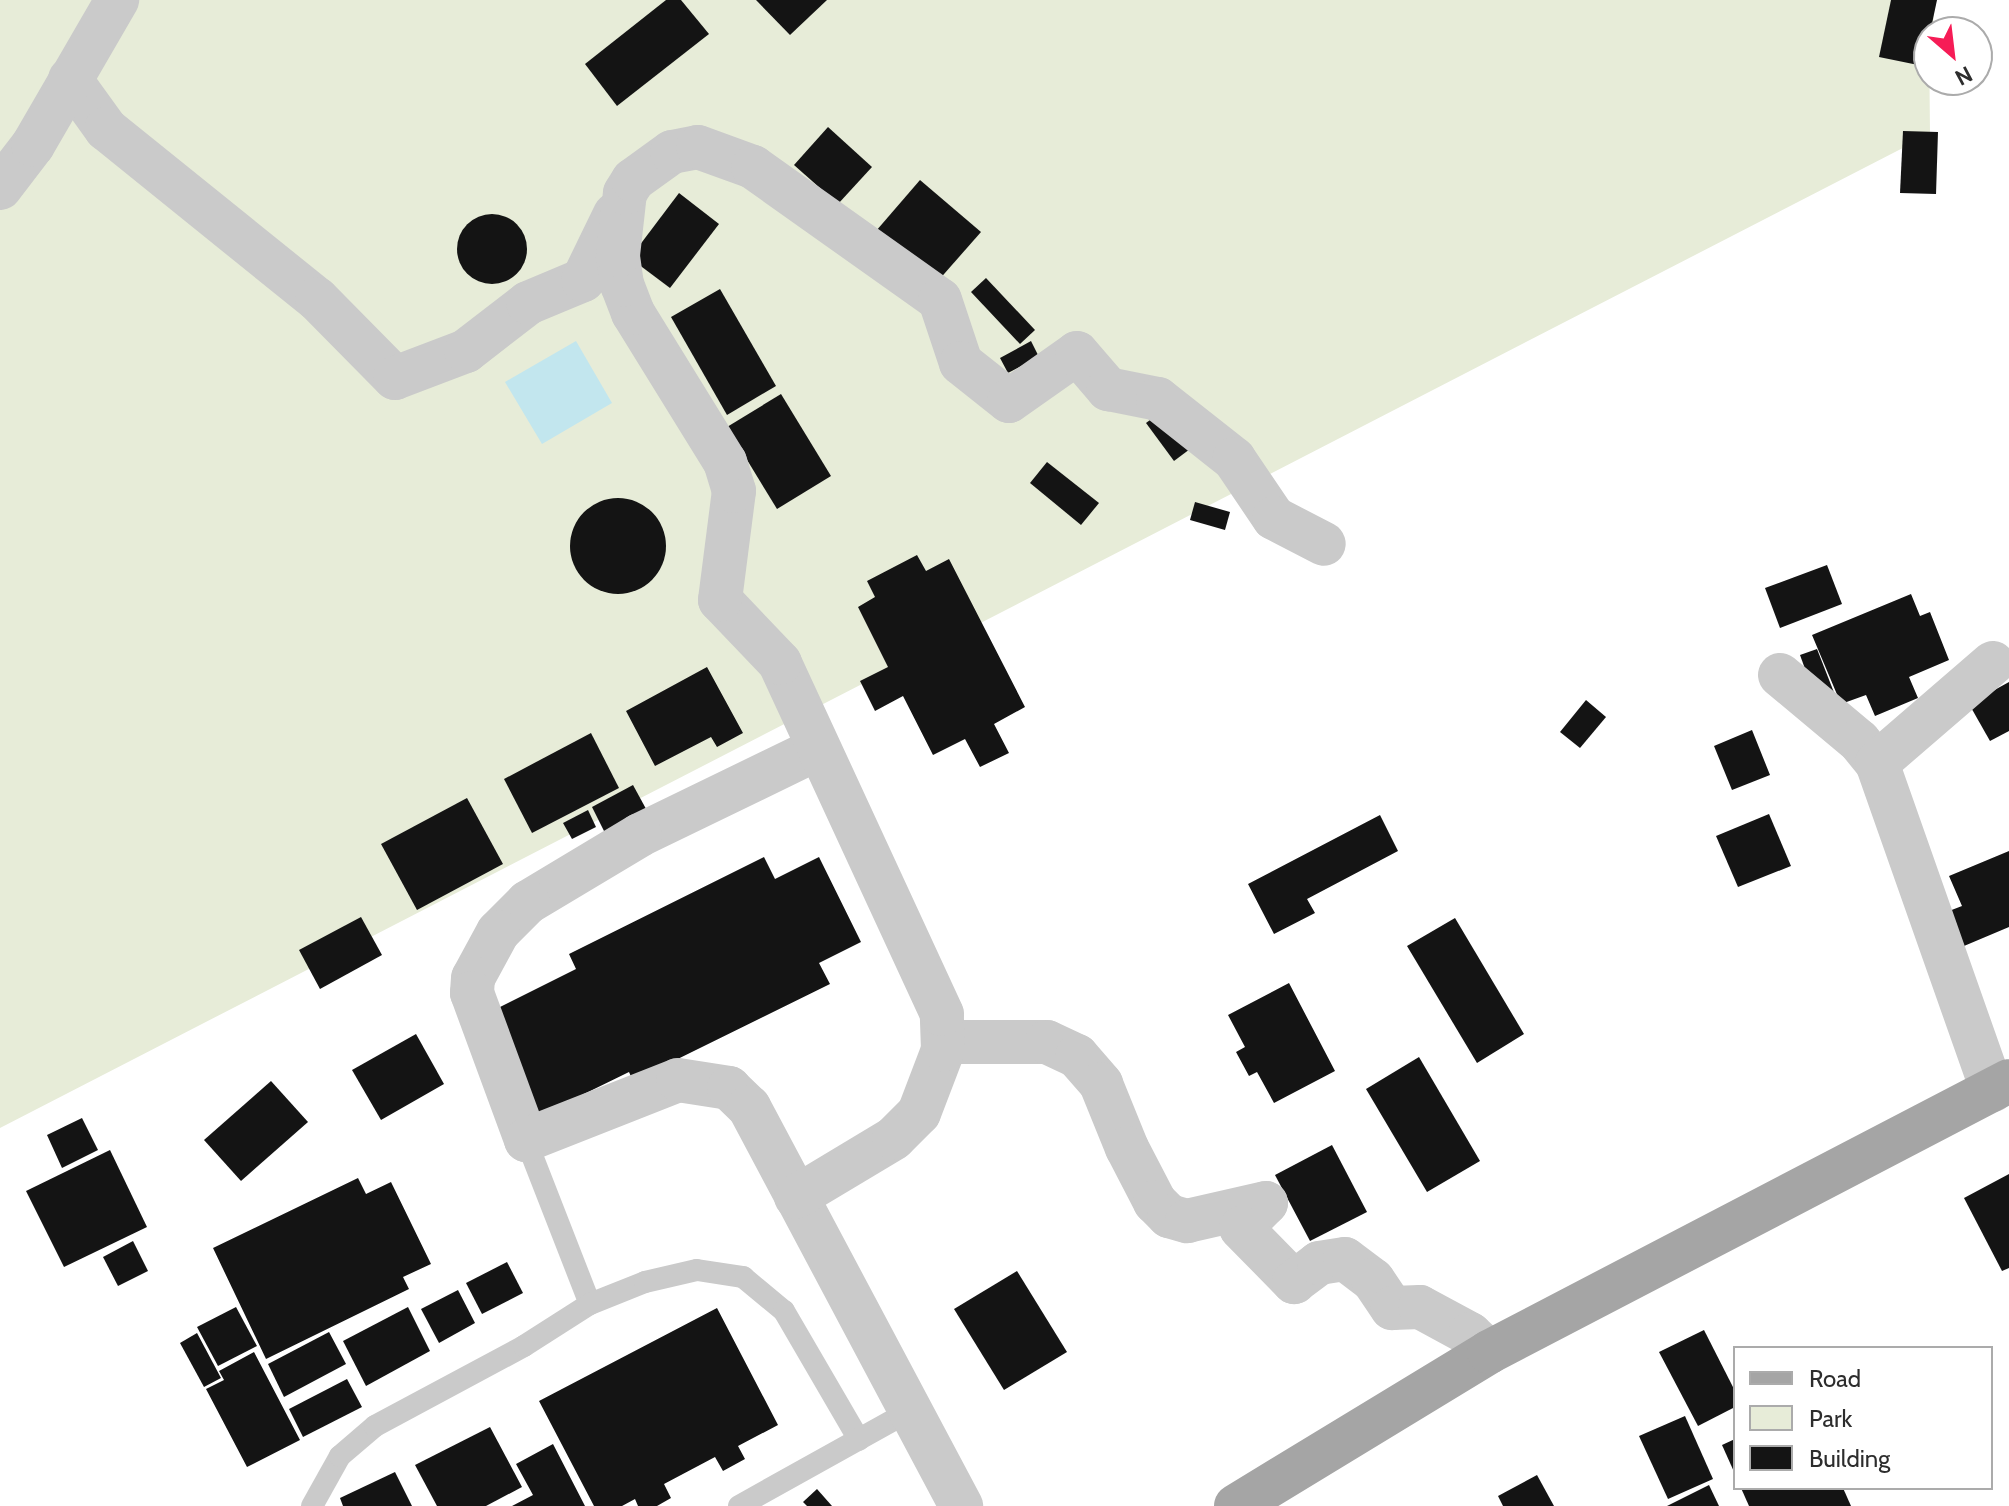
<!DOCTYPE html>
<style>
body{margin:0}
#map{position:relative;width:2009px;height:1506px;overflow:hidden;background:#fff;font-family:Cabin,sans-serif}
div>[style]{position:absolute}
[style*='--x']{left:calc(var(--x)*1px);top:calc(var(--y)*1px);width:calc(var(--w)*1px);rotate:calc(var(--a)*1deg)}
.green>*{inset:0;background:#e7ecd8}
.water>*{inset:0;background:#c2e6ee}
.building>*{inset:0;background:#141414}
.round{border-radius:50%}
.service>*{height:22px;margin:-11px;padding:0 11px;transform-origin:11px;border-radius:11px;background:#cacaca}
.minor>*{height:44px;margin:-22px;padding:0 22px;transform-origin:22px;border-radius:22px;background:#cacaca}
.primary>*{height:44px;margin:-22px;padding:0 22px;transform-origin:22px;border-radius:22px;background:#a5a5a5}
span{translate:-50% -50%;white-space:nowrap;text-align:center;line-height:1.15;-webkit-text-stroke:8px #fff;paint-order:stroke}
.legend{position:absolute;left:1733px;top:1346px;width:260px;height:144px;box-sizing:border-box;background:#fff;border:2px solid #ababab;margin:0;padding:10px 14px;list-style:none;font-size:24px;color:#2d2d2d}
.legend li{display:flex;align-items:center;gap:16px;height:40px}
.legend b{width:40px;border:2px solid #ababab}
.north{position:absolute;left:1913px;top:16px;width:80px;height:80px;box-sizing:border-box;background:#fff;border:2px solid #ababab;border-radius:50%;rotate:152deg;font-size:22px;font-weight:700;line-height:32px;text-align:center;color:#2d2d2d}
.north::after{content:'';display:block;margin:auto;width:28px;height:36px;background:#f61c56;clip-path:polygon(50% 0,100% 100%,50% 72%,0 100%)}
</style>
<div id="map">
<div class="green">
<i style="clip-path:polygon(0 0,1934px 0,1933px 32px,1929px 32px,1930px 134px,0 1128px)"></i>
</div>
<div class="water">
<i style="clip-path:polygon(576px 341px,612px 403px,542px 444px,505px 382px)"></i>
</div>
<div class="building">
<i style="clip-path:polygon(666px 0,681px 0,709px 34px,617px 106px,585px 64px)"></i>
<i style="clip-path:polygon(756px 0,827px 0,790px 35px)"></i>
<i style="clip-path:polygon(1891px 0,1937px 0,1923px 66px,1879px 57px)"></i>
<i style="clip-path:polygon(828px 127px,872px 167px,838px 204px,794px 165px)"></i>
<i style="clip-path:polygon(1903px 131px,1938px 132px,1936px 194px,1900px 193px)"></i>
<i style="clip-path:polygon(920px 180px,981px 232px,937px 282px,876px 231px)"></i>
<i style="clip-path:polygon(679px 193px,719px 224px,670px 288px,630px 258px)"></i>
<i class="round" style="left:457px;top:214px;width:70px;height:70px"></i>
<i style="clip-path:polygon(986px 278px,1035px 330px,1020px 344px,971px 292px)"></i>
<i style="clip-path:polygon(720px 289px,776px 386px,727px 415px,671px 317px)"></i>
<i style="clip-path:polygon(1031px 341px,1039px 357px,1008px 373px,1000px 358px)"></i>
<i style="clip-path:polygon(781px 394px,831px 476px,777px 509px,727px 427px)"></i>
<i style="clip-path:polygon(1166px 408px,1194px 446px,1174px 461px,1146px 423px)"></i>
<i style="clip-path:polygon(1047px 462px,1099px 503px,1081px 525px,1030px 483px)"></i>
<i class="round" style="left:570px;top:498px;width:96px;height:96px"></i>
<i style="clip-path:polygon(1195px 502px,1230px 512px,1225px 530px,1190px 520px)"></i>
<i style="clip-path:polygon(917px 555px,926px 571px,949px 559px,1025px 707px,994px 724px,1009px 753px,980px 767px,965px 739px,933px 755px,903px 696px,875px 711px,860px 681px,888px 667px,858px 607px,875px 597px,867px 581px)"></i>
<i style="clip-path:polygon(1827px 565px,1842px 604px,1780px 628px,1765px 588px)"></i>
<i style="clip-path:polygon(1911px 594px,1920px 616px,1930px 612px,1949px 660px,1909px 677px,1918px 698px,1875px 716px,1866px 695px,1841px 704px,1812px 635px)"></i>
<i style="clip-path:polygon(1817px 649px,1835px 695px,1817px 702px,1800px 655px)"></i>
<i style="clip-path:polygon(707px 667px,743px 733px,717px 747px,711px 737px,655px 766px,626px 711px)"></i>
<i style="clip-path:polygon(2009px 682px,2009px 731px,1990px 741px,1969px 704px)"></i>
<i style="clip-path:polygon(1586px 700px,1606px 717px,1580px 748px,1560px 732px)"></i>
<i style="clip-path:polygon(1752px 730px,1770px 775px,1732px 790px,1714px 746px)"></i>
<i style="clip-path:polygon(591px 733px,619px 788px,532px 833px,504px 779px)"></i>
<i style="clip-path:polygon(633px 785px,651px 818px,609px 841px,592px 807px)"></i>
<i style="clip-path:polygon(467px 798px,503px 864px,417px 910px,381px 844px)"></i>
<i style="clip-path:polygon(588px 810px,596px 827px,572px 839px,563px 823px)"></i>
<i style="clip-path:polygon(1769px 814px,1791px 866px,1738px 887px,1716px 836px)"></i>
<i style="clip-path:polygon(1380px 815px,1398px 851px,1307px 899px,1315px 913px,1274px 934px,1248px 884px)"></i>
<i style="clip-path:polygon(2009px 851px,2009px 927px,1964px 946px,1949px 911px,1962px 906px,1949px 876px)"></i>
<i style="clip-path:polygon(764px 857px,775px 879px,819px 857px,861px 942px,819px 963px,830px 984px,633px 1081px,629px 1072px,537px 1117px,486px 1014px,576px 969px,569px 954px)"></i>
<i style="clip-path:polygon(361px 917px,382px 955px,320px 989px,299px 950px)"></i>
<i style="clip-path:polygon(1455px 918px,1524px 1034px,1477px 1063px,1407px 946px)"></i>
<i style="clip-path:polygon(1289px 983px,1335px 1071px,1274px 1103px,1257px 1072px,1249px 1076px,1236px 1052px,1245px 1047px,1228px 1015px)"></i>
<i style="clip-path:polygon(416px 1034px,444px 1084px,381px 1120px,352px 1070px)"></i>
<i style="clip-path:polygon(1419px 1057px,1480px 1161px,1427px 1192px,1366px 1089px)"></i>
<i style="clip-path:polygon(271px 1081px,308px 1122px,241px 1181px,204px 1140px)"></i>
<i style="clip-path:polygon(82px 1118px,98px 1150px,62px 1168px,47px 1135px)"></i>
<i style="clip-path:polygon(1332px 1145px,1367px 1212px,1310px 1241px,1275px 1175px)"></i>
<i style="clip-path:polygon(110px 1150px,147px 1227px,64px 1267px,26px 1191px)"></i>
<i style="clip-path:polygon(2009px 1174px,2009px 1268px,2002px 1271px,1964px 1198px)"></i>
<i style="clip-path:polygon(358px 1178px,366px 1194px,391px 1182px,431px 1264px,403px 1277px,409px 1289px,266px 1359px,213px 1248px)"></i>
<i style="clip-path:polygon(133px 1241px,148px 1271px,118px 1286px,103px 1257px)"></i>
<i style="clip-path:polygon(507px 1262px,523px 1293px,482px 1314px,466px 1283px)"></i>
<i style="clip-path:polygon(1017px 1271px,1067px 1352px,1004px 1390px,954px 1309px)"></i>
<i style="clip-path:polygon(458px 1290px,475px 1323px,439px 1343px,421px 1309px)"></i>
<i style="clip-path:polygon(236px 1307px,257px 1346px,218px 1366px,197px 1327px)"></i>
<i style="clip-path:polygon(408px 1307px,430px 1351px,366px 1386px,343px 1341px)"></i>
<i style="clip-path:polygon(717px 1308px,778px 1425px,738px 1446px,745px 1459px,723px 1471px,715px 1457px,664px 1484px,671px 1498px,657px 1506px,638px 1506px,635px 1499px,622px 1506px,594px 1506px,539px 1401px)"></i>
<i style="clip-path:polygon(1704px 1330px,1735px 1391px,1735px 1407px,1698px 1426px,1659px 1352px)"></i>
<i style="clip-path:polygon(329px 1332px,346px 1364px,284px 1397px,268px 1364px)"></i>
<i style="clip-path:polygon(197px 1333px,221px 1378px,204px 1387px,180px 1343px)"></i>
<i style="clip-path:polygon(254px 1352px,300px 1440px,247px 1467px,206px 1389px,224px 1380px,219px 1371px)"></i>
<i style="clip-path:polygon(347px 1379px,362px 1407px,303px 1437px,289px 1409px)"></i>
<i style="clip-path:polygon(1685px 1416px,1713px 1479px,1668px 1499px,1639px 1436px)"></i>
<i style="clip-path:polygon(490px 1427px,522px 1487px,486px 1506px,437px 1506px,415px 1465px)"></i>
<i style="clip-path:polygon(1735px 1439px,1735px 1474px,1722px 1445px)"></i>
<i style="clip-path:polygon(553px 1444px,585px 1506px,512px 1506px,533px 1495px,516px 1464px)"></i>
<i style="clip-path:polygon(395px 1472px,412px 1506px,343px 1506px,340px 1498px)"></i>
<i style="clip-path:polygon(1537px 1475px,1554px 1506px,1503px 1506px,1498px 1496px)"></i>
<i style="clip-path:polygon(1709px 1485px,1719px 1506px,1667px 1506px)"></i>
<i style="clip-path:polygon(1741px 1488px,1843px 1488px,1851px 1506px,1749px 1506px)"></i>
<i style="clip-path:polygon(817px 1489px,832px 1506px,807px 1506px,803px 1502px)"></i>
</div>
<div class="service">
<i style="--x:526;--y:1140;--w:176;--a:68.7"></i>
<i style="--x:312;--y:1506;--w:57;--a:-60.8"></i>
<i style="--x:340;--y:1456;--w:46;--a:-40.6"></i>
<i style="--x:375;--y:1426;--w:169;--a:-28.2"></i>
<i style="--x:524;--y:1346;--w:78;--a:-32.5"></i>
<i style="--x:590;--y:1304;--w:59;--a:-21.8"></i>
<i style="--x:645;--y:1282;--w:53;--a:-13"></i>
<i style="--x:697;--y:1270;--w:47;--a:8.7"></i>
<i style="--x:743;--y:1277;--w:53;--a:39.7"></i>
<i style="--x:784;--y:1311;--w:149;--a:59.8"></i>
<i style="--x:739;--y:1506;--w:193;--a:-29.1"></i>
</div>
<div class="minor">
<i style="--x:70;--y:79;--w:62;--a:54.2"></i>
<i style="--x:106;--y:129;--w:271;--a:38.9"></i>
<i style="--x:317;--y:299;--w:111;--a:45.4"></i>
<i style="--x:395;--y:378;--w:76;--a:-20.8"></i>
<i style="--x:466;--y:351;--w:78;--a:-37.7"></i>
<i style="--x:528;--y:303;--w:60;--a:-22.7"></i>
<i style="--x:583;--y:280;--w:73;--a:-64.1"></i>
<i style="--x:0;--y:188;--w:54;--a:-52.5"></i>
<i style="--x:33;--y:145;--w:168;--a:-59.9"></i>
<i style="--x:1780;--y:675;--w:103;--a:39.9"></i>
<i style="--x:1859;--y:741;--w:28;--a:51"></i>
<i style="--x:1877;--y:763;--w:347;--a:70.6"></i>
<i style="--x:817;--y:749;--w:197;--a:154.1"></i>
<i style="--x:640;--y:835;--w:131;--a:149.1"></i>
<i style="--x:528;--y:902;--w:42;--a:135"></i>
<i style="--x:498;--y:932;--w:52;--a:118.5"></i>
<i style="--x:473;--y:978;--w:15;--a:94"></i>
<i style="--x:472;--y:993;--w:157;--a:69.8"></i>
<i style="--x:526;--y:1140;--w:163;--a:-21.5"></i>
<i style="--x:678;--y:1080;--w:52;--a:8.9"></i>
<i style="--x:729;--y:1088;--w:28;--a:44"></i>
<i style="--x:749;--y:1107;--w:452;--a:62"></i>
<i style="--x:1877;--y:763;--w:153;--a:-40.8"></i>
<i style="--x:943;--y:1042;--w:104;--a:0"></i>
<i style="--x:1047;--y:1042;--w:33;--a:25"></i>
<i style="--x:1077;--y:1056;--w:37;--a:49"></i>
<i style="--x:1101;--y:1084;--w:69;--a:67.9"></i>
<i style="--x:1127;--y:1148;--w:61;--a:62.6"></i>
<i style="--x:1155;--y:1202;--w:20;--a:45"></i>
<i style="--x:1169;--y:1216;--w:19;--a:16"></i>
<i style="--x:1187;--y:1221;--w:81;--a:-12.8"></i>
<i style="--x:796;--y:1197;--w:114;--a:-31"></i>
<i style="--x:894;--y:1138;--w:35;--a:-45"></i>
<i style="--x:919;--y:1113;--w:67;--a:-69.1"></i>
<i style="--x:943;--y:1050;--w:36;--a:-92"></i>
<i style="--x:942;--y:1014;--w:387;--a:-114.8"></i>
<i style="--x:780;--y:663;--w:87;--a:-133.6"></i>
<i style="--x:720;--y:600;--w:110;--a:-82.7"></i>
<i style="--x:734;--y:491;--w:30;--a:-107"></i>
<i style="--x:725;--y:462;--w:175;--a:-121.7"></i>
<i style="--x:633;--y:313;--w:30;--a:-111"></i>
<i style="--x:622;--y:285;--w:30;--a:-98"></i>
<i style="--x:618;--y:255;--w:62;--a:-83.6"></i>
<i style="--x:625;--y:193;--w:15;--a:-58"></i>
<i style="--x:633;--y:180;--w:48;--a:-35.7"></i>
<i style="--x:672;--y:152;--w:26;--a:-11"></i>
<i style="--x:698;--y:147;--w:59;--a:20"></i>
<i style="--x:753;--y:167;--w:229;--a:35.4"></i>
<i style="--x:940;--y:300;--w:66;--a:71.6"></i>
<i style="--x:961;--y:363;--w:61;--a:38.4"></i>
<i style="--x:1009;--y:401;--w:83;--a:-35.2"></i>
<i style="--x:1077;--y:353;--w:48;--a:49.3"></i>
<i style="--x:1108;--y:389;--w:51;--a:11.3"></i>
<i style="--x:1158;--y:399;--w:97;--a:38.3"></i>
<i style="--x:1234;--y:459;--w:71;--a:55.9"></i>
<i style="--x:1274;--y:518;--w:56;--a:27.5"></i>
<i style="--x:1266;--y:1203;--w:35;--a:135"></i>
<i style="--x:1241;--y:1228;--w:76;--a:45.5"></i>
<i style="--x:1294;--y:1282;--w:31;--a:-37"></i>
<i style="--x:1319;--y:1263;--w:26;--a:-9"></i>
<i style="--x:1345;--y:1259;--w:35;--a:37"></i>
<i style="--x:1373;--y:1280;--w:34;--a:56"></i>
<i style="--x:1392;--y:1308;--w:28;--a:-2"></i>
<i style="--x:1420;--y:1307;--w:57;--a:28.4"></i>
<i style="--x:1470;--y:1334;--w:26;--a:43"></i>
</div>
<div class="primary">
<i style="--x:1236;--y:1506;--w:296;--a:-31.3"></i>
<i style="--x:1489;--y:1352;--w:586;--a:-27.53"></i>
</div>
<ul class="legend">
<li><b style="height:10px;background:#a5a5a5"></b>Road</li>
<li><b style="height:22px;background:#e7ecd8"></b>Park</li>
<li><b style="height:22px;background:#141414"></b>Building</li>
</ul>
<div class="north">N</div>
</div>
